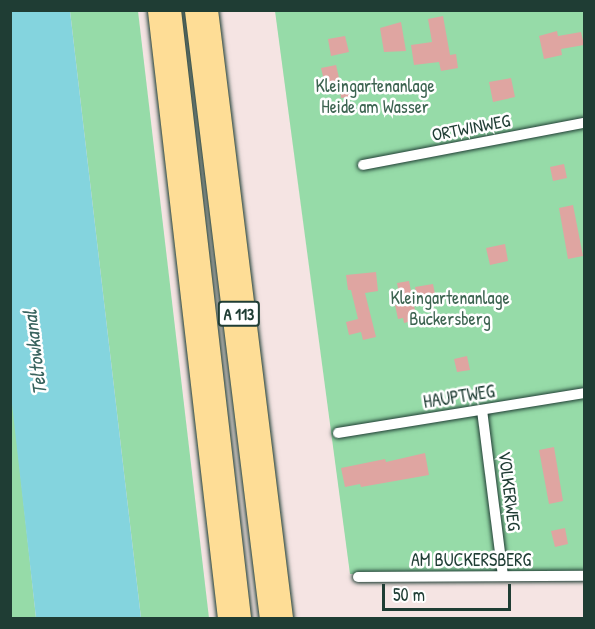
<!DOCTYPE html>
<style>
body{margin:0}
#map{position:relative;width:595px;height:629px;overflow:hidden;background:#f5e4e3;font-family:"Patrick Hand",sans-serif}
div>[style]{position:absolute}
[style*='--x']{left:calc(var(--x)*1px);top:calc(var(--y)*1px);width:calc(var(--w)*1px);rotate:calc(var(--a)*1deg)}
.green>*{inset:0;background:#96dba8}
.water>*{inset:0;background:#84d4de}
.building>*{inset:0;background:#dfa5a1}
.roads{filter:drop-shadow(0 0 2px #1f3d34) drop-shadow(0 0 2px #1f3d34)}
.lane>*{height:10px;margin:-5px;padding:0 5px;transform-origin:5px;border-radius:5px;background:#fff}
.highway>*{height:33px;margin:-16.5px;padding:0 16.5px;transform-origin:16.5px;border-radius:16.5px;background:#fedd96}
span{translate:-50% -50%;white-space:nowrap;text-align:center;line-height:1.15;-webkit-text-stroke:5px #fff;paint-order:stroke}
.shield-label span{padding:2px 4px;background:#fff;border:2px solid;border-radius:4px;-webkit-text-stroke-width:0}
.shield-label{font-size:16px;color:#1f3d34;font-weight:700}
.park-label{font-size:18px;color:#3d6451}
.street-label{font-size:18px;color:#1f3d34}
.water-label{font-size:20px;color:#38635e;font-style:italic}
.frame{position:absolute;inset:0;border:12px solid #1f3d34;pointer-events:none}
.scale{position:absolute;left:382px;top:584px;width:129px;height:27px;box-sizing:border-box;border:3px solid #1f3d34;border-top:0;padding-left:8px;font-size:18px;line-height:21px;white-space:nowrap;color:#1f3d34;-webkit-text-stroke:4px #fff;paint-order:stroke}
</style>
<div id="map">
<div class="green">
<i style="clip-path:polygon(70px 11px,138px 11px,209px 618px,141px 618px)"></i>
<i style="clip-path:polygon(275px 11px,584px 11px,584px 571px,350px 574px)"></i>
<i style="clip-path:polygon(11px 386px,36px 618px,11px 618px)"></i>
</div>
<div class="water">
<i style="clip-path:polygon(10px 11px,70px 11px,141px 618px,36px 618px,10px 386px)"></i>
</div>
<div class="building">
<i style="clip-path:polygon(443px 16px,450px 55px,456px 54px,458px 68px,441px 71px,439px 62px,414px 65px,411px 45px,432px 42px,428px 19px)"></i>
<i style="clip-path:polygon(401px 22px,406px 51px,384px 52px,380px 28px)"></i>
<i style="clip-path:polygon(557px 31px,558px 36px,581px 32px,584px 45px,561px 49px,562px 55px,544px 59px,539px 36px)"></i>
<i style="clip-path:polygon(345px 36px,349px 52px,331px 56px,328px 39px)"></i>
<i style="clip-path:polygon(336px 65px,340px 82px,325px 85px,321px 68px)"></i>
<i style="clip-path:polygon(511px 78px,515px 97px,493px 102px,489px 82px)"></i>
<i style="clip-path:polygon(356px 81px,359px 96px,341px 98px,339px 83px)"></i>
<i style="clip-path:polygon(564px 164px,567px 178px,553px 181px,550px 167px)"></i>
<i style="clip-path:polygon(573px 205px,583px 256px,568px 259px,559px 208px)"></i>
<i style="clip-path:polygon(505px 244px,508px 261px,490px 265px,486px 248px)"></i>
<i style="clip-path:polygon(376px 272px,378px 291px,365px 293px,376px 337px,363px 340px,361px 332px,349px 335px,346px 322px,358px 319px,351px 290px,348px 290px,346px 275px)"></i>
<i style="clip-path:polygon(409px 281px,417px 320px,404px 323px,403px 318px,398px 319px,395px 305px,401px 304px,397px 283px)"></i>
<i style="clip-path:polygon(433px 284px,436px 299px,418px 302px,415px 287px)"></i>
<i style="clip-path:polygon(467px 356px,470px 370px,457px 372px,454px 359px)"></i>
<i style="clip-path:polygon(554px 447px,563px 501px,549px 504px,539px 450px)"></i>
<i style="clip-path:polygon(425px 453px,429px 475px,361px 487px,360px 484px,345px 487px,341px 468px,385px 459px,386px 462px)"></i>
<i style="clip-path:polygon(565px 528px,568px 544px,555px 547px,551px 531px)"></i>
</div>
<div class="roads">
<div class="lane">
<i style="--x:363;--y:165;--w:225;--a:-10.8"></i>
<i style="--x:482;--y:410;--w:167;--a:82.8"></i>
<i style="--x:338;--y:433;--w:249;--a:-9.2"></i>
<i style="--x:358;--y:577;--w:226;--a:-0.3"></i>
</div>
<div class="highway">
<i style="--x:164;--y:10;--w:612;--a:83.43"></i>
<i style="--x:201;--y:10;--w:613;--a:82.97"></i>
</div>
</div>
<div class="shield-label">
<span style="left:239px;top:314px">A 113</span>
</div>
<div class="park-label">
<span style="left:375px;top:97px">Kleingartenanlage<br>Heide am Wasser</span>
<span style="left:450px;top:309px">Kleingartenanlage<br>Buckersberg</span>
</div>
<div class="street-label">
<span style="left:471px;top:128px;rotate:-11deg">ORTWINWEG</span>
<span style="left:459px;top:397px;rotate:-9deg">HAUPTWEG</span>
<span style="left:509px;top:491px;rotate:83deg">VOLKERWEG</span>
<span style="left:471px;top:560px">AM BUCKERSBERG</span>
</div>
<div class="water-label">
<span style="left:34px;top:353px;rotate:-97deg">Teltowkanal</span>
</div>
<div class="frame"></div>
<div class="scale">50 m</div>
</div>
